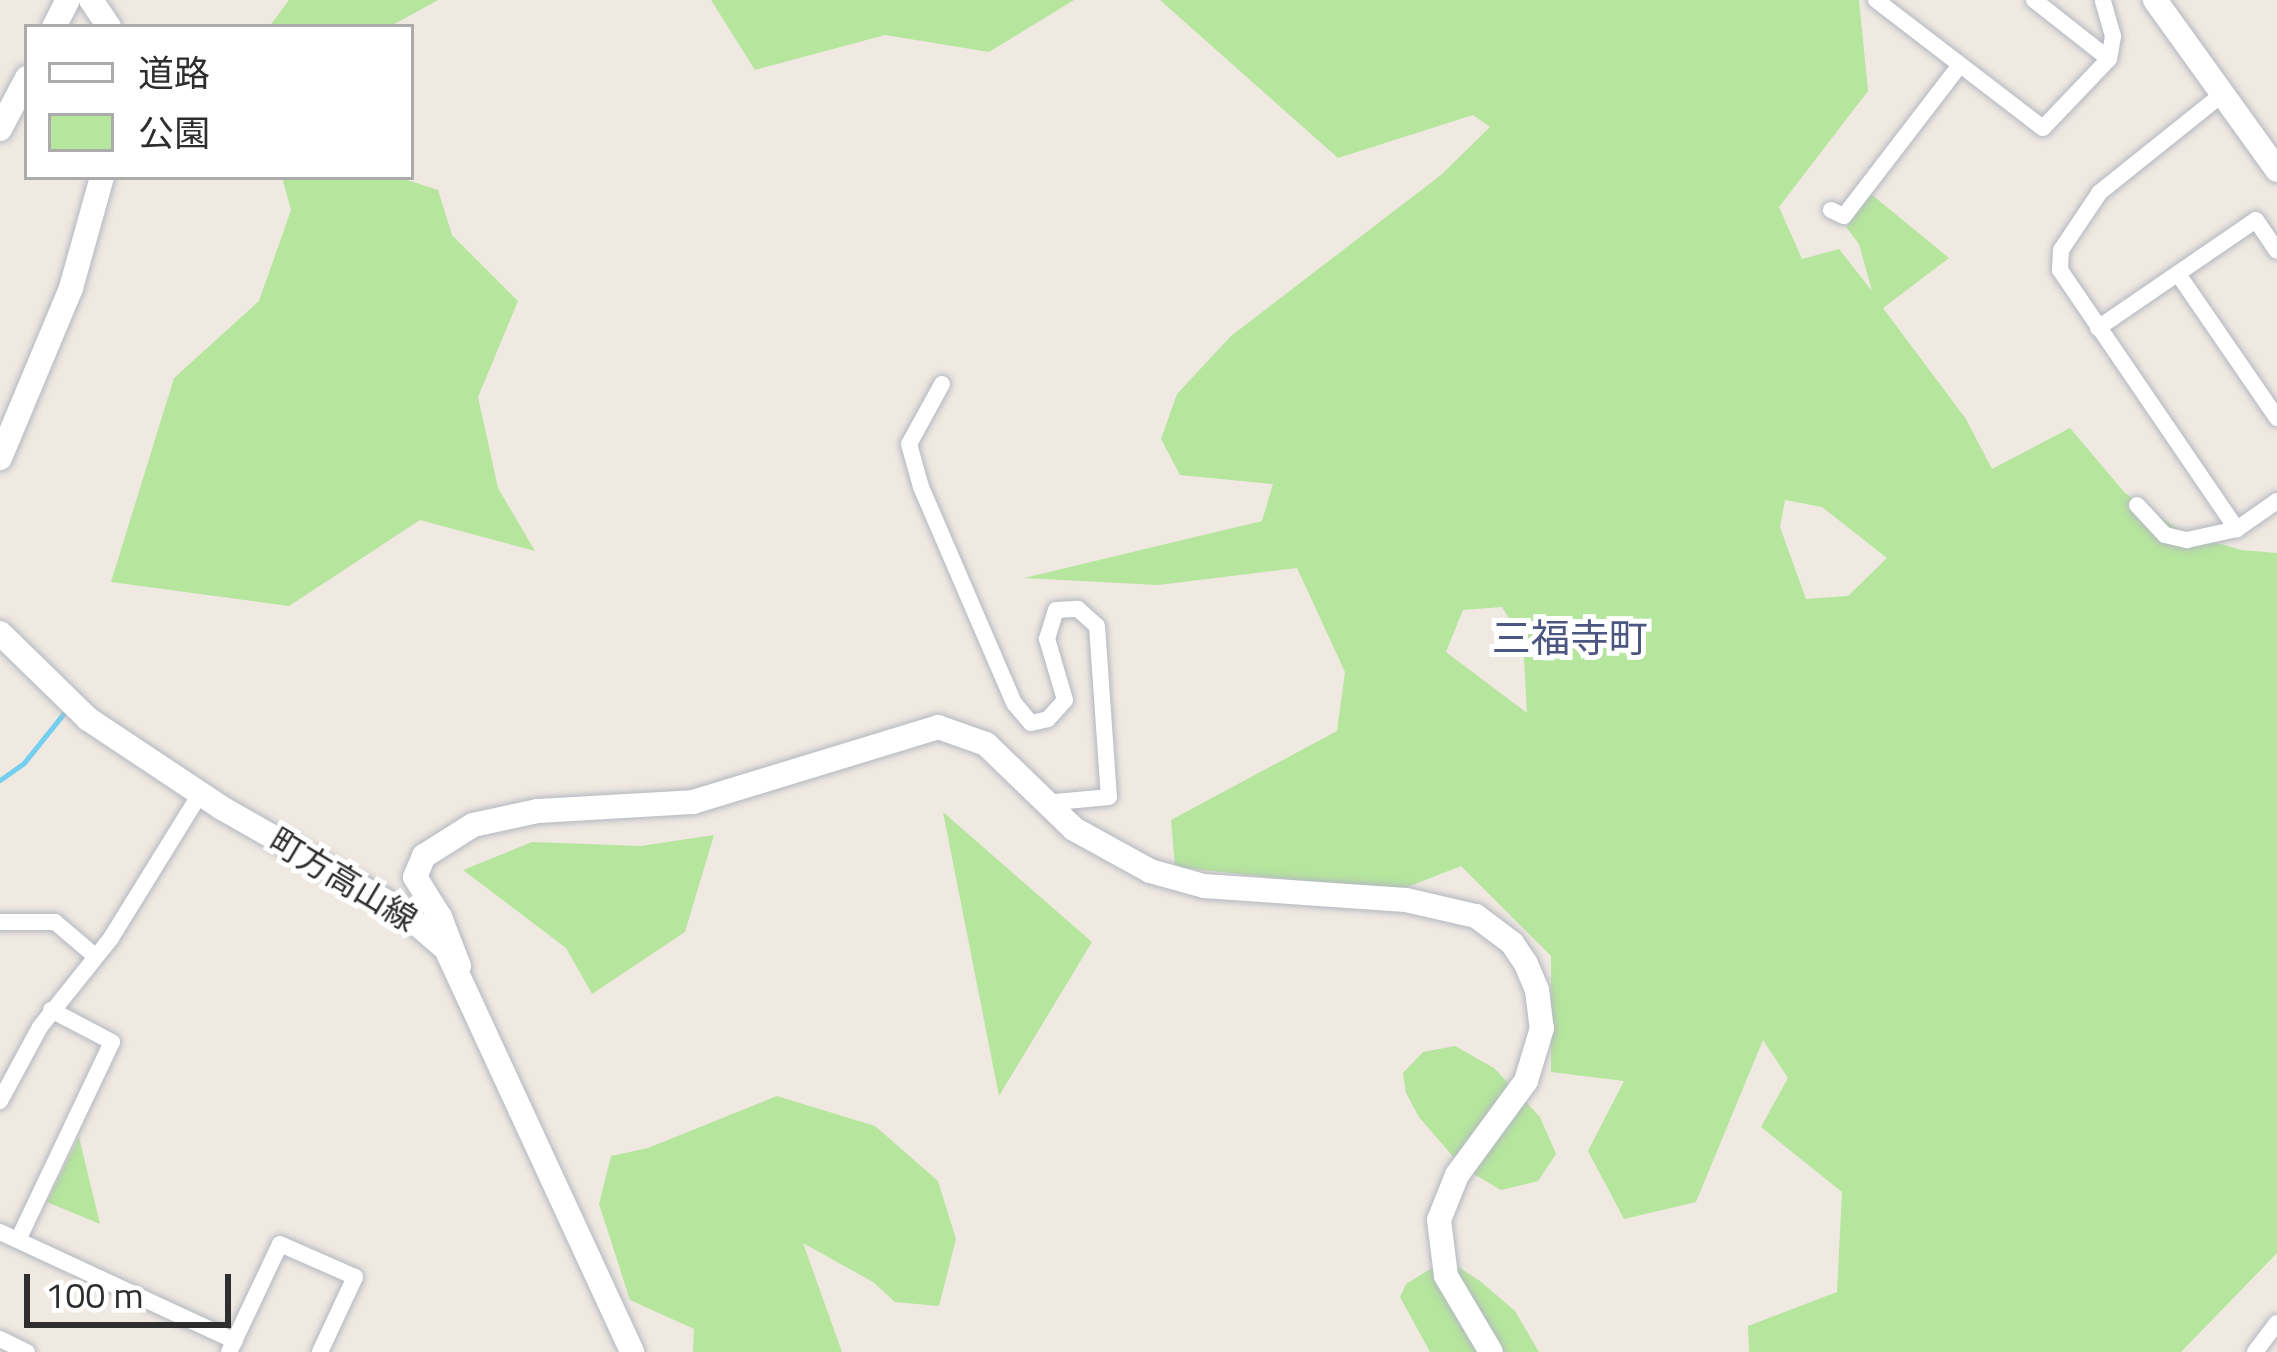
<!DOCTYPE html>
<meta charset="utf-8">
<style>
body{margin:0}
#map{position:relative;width:2277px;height:1352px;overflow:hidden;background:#efe9e1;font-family:"Titillium Web","Noto Sans JP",sans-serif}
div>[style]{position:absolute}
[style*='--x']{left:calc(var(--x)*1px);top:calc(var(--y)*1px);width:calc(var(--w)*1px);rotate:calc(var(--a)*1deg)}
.green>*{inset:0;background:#b6e59e}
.stream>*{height:4.5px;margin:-2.25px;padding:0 2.25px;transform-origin:2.25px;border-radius:2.25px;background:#75cff0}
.roads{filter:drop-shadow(0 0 3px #b4b7c1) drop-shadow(0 0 3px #b4b7c1)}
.street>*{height:16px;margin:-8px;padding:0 8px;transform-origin:8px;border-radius:8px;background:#fff}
.secondary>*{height:24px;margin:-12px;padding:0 12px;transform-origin:12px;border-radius:12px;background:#fff}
span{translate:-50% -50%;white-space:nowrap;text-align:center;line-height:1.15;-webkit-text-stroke:10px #fff;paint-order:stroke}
.street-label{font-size:33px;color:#2e2e2e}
.quarter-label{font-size:39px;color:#4d5680}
.legend{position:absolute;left:24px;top:24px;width:390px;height:156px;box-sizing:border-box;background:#fff;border:3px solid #ababab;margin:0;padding:15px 21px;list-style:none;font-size:36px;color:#2e2e2e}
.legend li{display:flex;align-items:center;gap:24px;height:60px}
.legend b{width:60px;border:3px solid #ababab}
.scale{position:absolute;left:24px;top:1274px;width:207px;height:54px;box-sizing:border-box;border:6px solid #2e2e2e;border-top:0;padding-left:15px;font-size:36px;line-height:42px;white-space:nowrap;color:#2e2e2e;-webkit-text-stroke:9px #fff;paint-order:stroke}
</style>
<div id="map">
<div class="green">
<i style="clip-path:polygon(289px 0,438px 0,389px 27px,269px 27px)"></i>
<i style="clip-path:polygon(711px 0,1074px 0,989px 52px,885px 35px,755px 70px)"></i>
<i style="clip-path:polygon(evenodd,1160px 0,1859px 0,1868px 91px,1779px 207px,1802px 259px,1839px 249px,1872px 291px,1859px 244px,1846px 227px,1871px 194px,1949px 258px,1883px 308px,1966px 419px,1992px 469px,2070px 428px,2125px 493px,2184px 533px,2241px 550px,2277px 553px,2277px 1253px,2181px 1352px,1749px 1352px,1748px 1326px,1837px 1292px,1842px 1192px,1761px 1127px,1788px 1078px,1763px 1040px,1696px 1202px,1624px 1219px,1588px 1151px,1624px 1081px,1551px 1072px,1551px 956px,1461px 866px,1397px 891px,1175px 867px,1171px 820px,1337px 731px,1345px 672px,1297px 568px,1158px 585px,1024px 578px,1262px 521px,1273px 484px,1180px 475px,1161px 439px,1177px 394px,1231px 336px,1441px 175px,1490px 127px,1473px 115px,1338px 158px,1160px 0,1785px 500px,1822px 507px,1887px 558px,1848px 596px,1806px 599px,1780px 527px,1785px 500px,1160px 0,1502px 607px,1523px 641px,1527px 713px,1446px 652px,1463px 610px,1502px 607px)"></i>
<i style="clip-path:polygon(282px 177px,398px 177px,438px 190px,452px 235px,518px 301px,478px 397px,498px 488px,535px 551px,420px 520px,289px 606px,111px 582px,174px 378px,259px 301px,291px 210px)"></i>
<i style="clip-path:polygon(943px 812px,1092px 942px,999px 1096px)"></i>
<i style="clip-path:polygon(714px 835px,685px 932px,592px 994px,566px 948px,463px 870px,532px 842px,641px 846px)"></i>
<i style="clip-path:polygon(1455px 1046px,1494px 1068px,1540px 1117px,1556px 1154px,1538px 1181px,1501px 1190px,1462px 1167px,1419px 1117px,1406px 1093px,1403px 1073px,1423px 1052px)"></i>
<i style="clip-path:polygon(777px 1096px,875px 1126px,938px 1181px,956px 1239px,939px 1306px,895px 1302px,873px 1282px,803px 1243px,842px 1352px,693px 1352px,694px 1329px,630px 1300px,599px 1204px,611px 1156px,648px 1148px)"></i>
<i style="clip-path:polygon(79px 1137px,100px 1224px,47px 1202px)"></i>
<i style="clip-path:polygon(1435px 1266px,1460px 1268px,1480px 1281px,1515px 1311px,1539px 1352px,1430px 1352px,1400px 1297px,1406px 1284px)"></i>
</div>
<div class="stream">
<i style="--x:0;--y:780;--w:29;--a:-35"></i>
<i style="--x:24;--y:763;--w:64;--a:-51.3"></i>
</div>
<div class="roads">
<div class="street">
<i style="--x:1876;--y:0;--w:210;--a:37.5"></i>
<i style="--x:2043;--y:128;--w:95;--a:-46.3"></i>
<i style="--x:2109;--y:59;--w:23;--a:-80"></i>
<i style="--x:2113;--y:36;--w:37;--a:-106"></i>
<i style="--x:2034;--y:0;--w:95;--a:38.2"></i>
<i style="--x:2220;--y:96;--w:154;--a:141.3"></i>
<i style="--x:2100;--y:192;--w:70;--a:123.9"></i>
<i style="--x:2061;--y:250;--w:20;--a:93"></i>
<i style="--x:2060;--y:270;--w:314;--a:55.7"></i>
<i style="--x:2237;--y:529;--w:49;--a:-35"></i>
<i style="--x:1831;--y:210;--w:14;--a:25"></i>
<i style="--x:1844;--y:216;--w:190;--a:-52.5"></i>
<i style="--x:2178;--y:274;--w:175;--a:55.5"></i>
<i style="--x:2098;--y:328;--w:191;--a:-34.4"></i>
<i style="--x:2256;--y:220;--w:37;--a:56"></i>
<i style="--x:942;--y:384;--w:68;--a:118.8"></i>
<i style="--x:909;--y:444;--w:45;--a:74.4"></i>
<i style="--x:921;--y:487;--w:235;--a:66.7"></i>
<i style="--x:1014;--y:703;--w:26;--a:50"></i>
<i style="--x:1031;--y:723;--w:17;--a:-13"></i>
<i style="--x:1048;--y:719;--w:25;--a:-48"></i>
<i style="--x:1065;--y:700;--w:64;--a:-106.4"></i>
<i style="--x:1047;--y:639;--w:30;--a:-73"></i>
<i style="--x:1056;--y:610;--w:22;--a:-3"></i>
<i style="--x:1078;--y:609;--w:25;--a:42"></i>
<i style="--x:1097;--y:626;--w:171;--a:86"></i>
<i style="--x:1109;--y:797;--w:64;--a:174.6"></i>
<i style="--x:2137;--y:505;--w:41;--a:47"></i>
<i style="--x:2165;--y:535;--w:23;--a:13"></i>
<i style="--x:2187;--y:540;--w:51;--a:-12.4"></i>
<i style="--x:0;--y:922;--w:55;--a:0"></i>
<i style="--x:55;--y:922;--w:52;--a:40.4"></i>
<i style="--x:0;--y:1101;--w:84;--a:-61.6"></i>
<i style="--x:40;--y:1027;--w:114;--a:-51.4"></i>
<i style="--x:111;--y:938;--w:172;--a:-58.3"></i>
<i style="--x:0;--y:1232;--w:259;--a:24.9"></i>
<i style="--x:18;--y:1240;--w:219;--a:-64.6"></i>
<i style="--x:112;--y:1042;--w:69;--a:-152.3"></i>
<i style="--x:0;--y:1339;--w:30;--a:26"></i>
<i style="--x:229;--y:1352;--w:119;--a:-64.7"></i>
<i style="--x:280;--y:1244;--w:82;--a:23.7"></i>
<i style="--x:355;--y:1277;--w:83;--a:115"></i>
<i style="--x:2255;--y:1352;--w:36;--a:-53"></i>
</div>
<div class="secondary">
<i style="--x:91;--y:0;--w:32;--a:56"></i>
<i style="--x:2155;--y:0;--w:209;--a:54.3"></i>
<i style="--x:54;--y:27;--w:30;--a:-63"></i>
<i style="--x:0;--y:129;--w:58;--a:-62.1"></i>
<i style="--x:0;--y:458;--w:184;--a:-67.3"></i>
<i style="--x:71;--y:288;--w:115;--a:-74.4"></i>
<i style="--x:0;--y:633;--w:123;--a:44.3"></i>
<i style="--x:88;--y:719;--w:161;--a:33.6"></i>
<i style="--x:222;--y:808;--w:206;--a:29.7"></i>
<i style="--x:401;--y:910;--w:60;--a:40.9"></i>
<i style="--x:446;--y:949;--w:444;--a:65.2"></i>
<i style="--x:459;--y:966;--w:53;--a:-111.2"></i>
<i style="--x:440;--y:917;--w:47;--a:-122"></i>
<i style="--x:415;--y:877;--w:23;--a:-67"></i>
<i style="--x:424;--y:856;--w:58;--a:-32.3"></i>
<i style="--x:473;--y:825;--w:66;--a:-12.2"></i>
<i style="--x:538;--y:811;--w:155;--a:-3.3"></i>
<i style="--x:693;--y:802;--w:256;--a:-17"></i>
<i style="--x:938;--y:727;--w:51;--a:19.5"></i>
<i style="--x:986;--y:744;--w:122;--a:44"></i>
<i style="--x:1074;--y:829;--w:87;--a:28.9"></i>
<i style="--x:1150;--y:871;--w:56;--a:15.5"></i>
<i style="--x:1204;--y:886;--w:202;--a:4"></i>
<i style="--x:1406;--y:900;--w:72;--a:12.9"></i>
<i style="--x:1476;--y:916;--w:45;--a:36.9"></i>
<i style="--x:1512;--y:943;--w:25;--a:56"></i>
<i style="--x:1526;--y:964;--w:28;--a:67"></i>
<i style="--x:1537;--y:990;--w:38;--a:83"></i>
<i style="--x:1542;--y:1028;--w:55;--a:106.8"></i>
<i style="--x:1526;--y:1081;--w:117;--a:126.3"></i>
<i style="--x:1457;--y:1175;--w:48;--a:111.8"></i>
<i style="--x:1439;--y:1220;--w:56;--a:82.9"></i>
<i style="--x:1446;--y:1276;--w:88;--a:59.4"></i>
</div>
</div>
<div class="street-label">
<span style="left:343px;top:880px;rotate:31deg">町方高山線</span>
</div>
<div class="quarter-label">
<span style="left:1570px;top:638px">三福寺町</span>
</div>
<ul class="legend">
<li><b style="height:15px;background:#fff"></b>道路</li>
<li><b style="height:33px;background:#b6e59e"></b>公園</li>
</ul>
<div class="scale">100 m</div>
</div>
